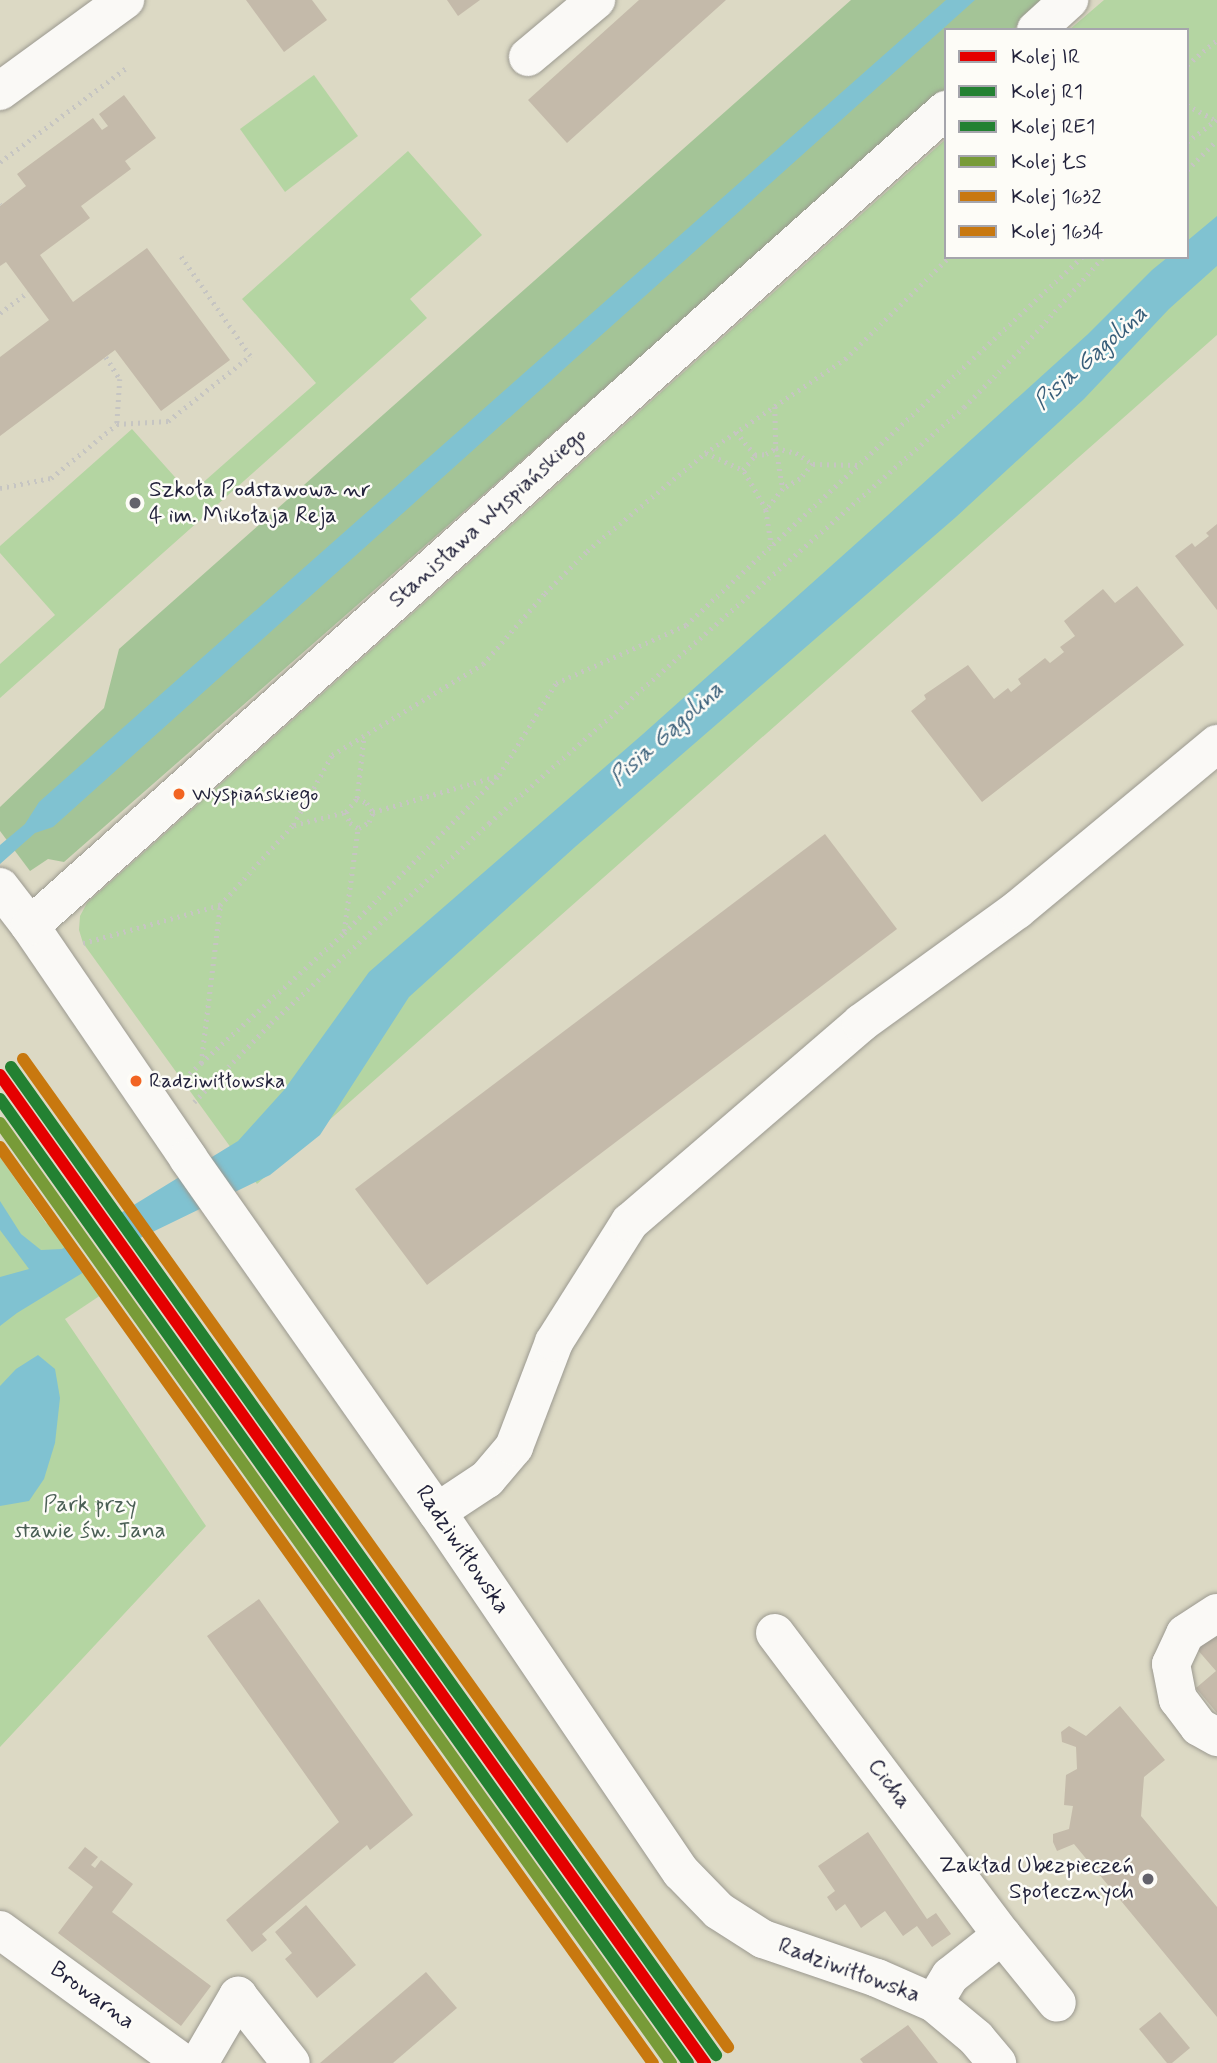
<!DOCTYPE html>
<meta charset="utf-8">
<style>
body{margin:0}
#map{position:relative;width:1217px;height:2063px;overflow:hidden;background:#dcd9c4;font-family:Mynerve,sans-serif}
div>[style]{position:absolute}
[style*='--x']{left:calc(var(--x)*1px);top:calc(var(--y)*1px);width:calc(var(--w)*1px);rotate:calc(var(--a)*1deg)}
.green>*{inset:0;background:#b4d5a2}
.forest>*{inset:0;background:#a4c497}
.water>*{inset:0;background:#80c2d1}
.pier>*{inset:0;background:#dcd9c4}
.building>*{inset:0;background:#c4baaa}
.path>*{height:4.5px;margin-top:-2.25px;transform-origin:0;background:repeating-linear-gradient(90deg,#c6c5c2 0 2px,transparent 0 7px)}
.roads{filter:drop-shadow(0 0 2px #9b9990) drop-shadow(0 0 2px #9b9990)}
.minor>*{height:38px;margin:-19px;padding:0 19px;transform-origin:19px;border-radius:19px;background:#faf9f6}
.rail-1>*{height:12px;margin:-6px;padding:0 6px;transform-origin:6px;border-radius:6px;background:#e50000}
.rail-2>*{height:12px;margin:-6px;padding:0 6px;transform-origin:6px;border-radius:6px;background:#238132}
.rail-3>*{height:12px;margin:-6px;padding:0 6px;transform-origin:6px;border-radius:6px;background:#238132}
.rail-4>*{height:12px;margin:-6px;padding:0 6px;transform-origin:6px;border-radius:6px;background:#789b38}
.rail-5>*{height:12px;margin:-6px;padding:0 6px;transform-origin:6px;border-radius:6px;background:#c8780f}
.rail-6>*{height:12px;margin:-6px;padding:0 6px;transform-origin:6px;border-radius:6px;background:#c8780f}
.dots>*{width:19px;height:19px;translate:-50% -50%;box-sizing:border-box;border:4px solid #fdfcf7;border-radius:50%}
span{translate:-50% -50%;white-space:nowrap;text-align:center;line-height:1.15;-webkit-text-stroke:5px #fdfcf7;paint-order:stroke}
.bus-label{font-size:21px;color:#22223b}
.left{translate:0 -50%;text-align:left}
.poi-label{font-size:23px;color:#22223b}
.right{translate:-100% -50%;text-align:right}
.street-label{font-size:23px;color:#22223b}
.park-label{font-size:23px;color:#4a5f55}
.water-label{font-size:24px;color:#385e79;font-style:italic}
.legend{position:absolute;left:944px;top:28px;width:245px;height:231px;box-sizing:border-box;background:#fdfcf7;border:2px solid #a5a5ac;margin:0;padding:9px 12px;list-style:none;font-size:21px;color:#22223b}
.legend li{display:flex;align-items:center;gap:14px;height:35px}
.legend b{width:35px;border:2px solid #a5a5ac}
</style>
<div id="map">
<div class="green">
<i style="clip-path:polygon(1104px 0,1217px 0,1217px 335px,257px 1184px,83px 943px,79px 930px,80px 916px,87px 903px,946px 139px,946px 257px,1187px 257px,1187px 30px,1069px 30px)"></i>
<i style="clip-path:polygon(314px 75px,358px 136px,285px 192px,240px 129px)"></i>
<i style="clip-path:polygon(408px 151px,482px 235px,410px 299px,427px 318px,0 698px,0 664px,55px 615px,0 553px,0 546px,132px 429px,190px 494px,316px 383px,242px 299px)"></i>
<i style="clip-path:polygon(0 1157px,46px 1223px,58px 1227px,104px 1293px,65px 1319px,206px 1526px,0 1747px)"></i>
</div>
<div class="forest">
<i style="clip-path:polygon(851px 0,1047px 0,1013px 30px,946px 30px,946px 89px,64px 862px,48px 859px,30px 871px,0 831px,0 807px,104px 708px,119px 649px)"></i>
</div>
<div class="water">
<i style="clip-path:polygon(946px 0,975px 0,53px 827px,35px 833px,0 864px,0 845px,25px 824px,39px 802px)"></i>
<i style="clip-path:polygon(1217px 216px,1217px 266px,1169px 309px,1084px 399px,956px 517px,575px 847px,409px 997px,320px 1135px,270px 1175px,138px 1239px,17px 1313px,0 1326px,0 1277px,29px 1269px,0 1230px,0 1201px,21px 1234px,41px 1250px,62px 1249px,238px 1141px,284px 1090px,369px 972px,643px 734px,888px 515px,1088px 334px,1152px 270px,1168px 257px,1187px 257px,1187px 241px)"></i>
<i style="clip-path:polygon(38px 1355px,55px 1369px,60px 1398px,55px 1443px,44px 1479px,29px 1501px,0 1506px,0 1386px,16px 1369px)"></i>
</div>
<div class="pier">
<i style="clip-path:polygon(118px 1211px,140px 1242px,90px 1273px,70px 1244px)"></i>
</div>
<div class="building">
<i style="clip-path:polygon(246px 0,312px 0,327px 20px,284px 52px)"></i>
<i style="clip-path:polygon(447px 0,480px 0,458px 16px)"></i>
<i style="clip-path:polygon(639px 0,726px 0,567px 143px,528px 100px)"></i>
<i style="clip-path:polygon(124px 95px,156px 138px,125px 161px,131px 169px,81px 206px,90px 218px,40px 255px,73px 302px,147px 248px,230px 360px,161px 411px,115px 350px,0 436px,0 357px,49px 320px,6px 262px,0 266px,0 206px,26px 186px,17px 174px,93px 118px,102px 130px,108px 126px,99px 114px)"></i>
<i style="clip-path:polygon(1217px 524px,1217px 610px,1175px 556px,1192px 543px,1195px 547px,1209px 536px,1206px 533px)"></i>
<i style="clip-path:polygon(1137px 586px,1184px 645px,982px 802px,911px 711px,926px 699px,924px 695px,968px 665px,994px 699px,1008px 688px,1011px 692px,1021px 684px,1018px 679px,1045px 658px,1050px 663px,1064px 652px,1060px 647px,1075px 636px,1064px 621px,1103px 589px,1115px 603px)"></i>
<i style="clip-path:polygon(825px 834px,897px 929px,427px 1285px,355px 1189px)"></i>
<i style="clip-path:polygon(259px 1599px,413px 1815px,370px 1850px,367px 1845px,262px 1934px,267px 1940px,252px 1952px,226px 1920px,339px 1822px,207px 1636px)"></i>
<i style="clip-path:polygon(1217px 1634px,1217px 1713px,1196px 1688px,1216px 1671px,1196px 1648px)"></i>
<i style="clip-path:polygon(1120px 1706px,1165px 1760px,1144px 1777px,1141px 1816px,1217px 1907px,1217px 2017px,1074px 1844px,1057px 1851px,1053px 1842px,1053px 1834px,1069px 1829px,1073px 1806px,1064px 1805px,1066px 1775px,1077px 1769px,1076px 1747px,1062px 1742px,1061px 1732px,1069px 1726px,1086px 1736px)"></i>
<i style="clip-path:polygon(868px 1832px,927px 1919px,936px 1913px,951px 1934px,932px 1947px,917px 1926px,903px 1936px,885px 1911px,861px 1928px,845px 1904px,836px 1911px,827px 1897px,835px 1891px,818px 1866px)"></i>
<i style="clip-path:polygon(85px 1847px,98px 1857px,91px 1865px,95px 1868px,101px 1860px,133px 1884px,112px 1912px,211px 1986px,181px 2026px,58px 1933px,93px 1887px,68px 1868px)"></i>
<i style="clip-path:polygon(306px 1905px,356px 1965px,317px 1998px,285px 1959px,292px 1953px,275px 1932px)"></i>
<i style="clip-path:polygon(426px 1972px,457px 2008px,393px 2063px,320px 2063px)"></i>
<i style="clip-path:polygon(1160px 2012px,1190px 2048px,1172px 2063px,1167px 2063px,1139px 2029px)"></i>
<i style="clip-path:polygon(908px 2025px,938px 2063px,863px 2063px,860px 2059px)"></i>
</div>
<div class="path">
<i style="--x:1187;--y:65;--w:39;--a:-40"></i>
<i style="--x:1187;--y:105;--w:32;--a:28"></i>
<i style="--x:1187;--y:142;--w:38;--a:-37"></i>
<i style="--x:0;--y:162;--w:157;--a:-36.7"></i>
<i style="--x:1187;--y:170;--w:42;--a:-45"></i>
<i style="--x:0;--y:204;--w:1;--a:45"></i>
<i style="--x:0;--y:313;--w:35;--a:-37"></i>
<i style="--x:106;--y:357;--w:26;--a:58"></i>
<i style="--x:120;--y:379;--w:45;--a:93.8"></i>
<i style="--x:775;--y:407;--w:41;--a:88.6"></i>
<i style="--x:776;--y:448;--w:42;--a:80.3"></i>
<i style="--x:736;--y:432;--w:30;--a:50"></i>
<i style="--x:706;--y:453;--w:41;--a:24.7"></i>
<i style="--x:813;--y:464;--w:20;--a:131"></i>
<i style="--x:800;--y:479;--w:20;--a:150"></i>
<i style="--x:783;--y:489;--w:27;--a:129"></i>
<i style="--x:766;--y:510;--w:46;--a:-119.9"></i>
<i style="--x:743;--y:470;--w:19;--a:-51"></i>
<i style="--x:755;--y:455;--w:11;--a:-5"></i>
<i style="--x:766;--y:454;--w:12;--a:-31"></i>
<i style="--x:776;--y:448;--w:21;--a:14"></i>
<i style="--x:796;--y:453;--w:20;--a:33"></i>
<i style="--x:813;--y:464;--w:45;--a:1.3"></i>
<i style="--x:0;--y:488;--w:52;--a:-11.1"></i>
<i style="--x:51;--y:478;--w:85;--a:-39.3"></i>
<i style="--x:117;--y:424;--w:51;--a:-3.4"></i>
<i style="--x:168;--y:421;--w:105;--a:-38.4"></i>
<i style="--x:250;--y:356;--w:124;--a:-124.8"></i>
<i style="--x:766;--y:510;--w:36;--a:81"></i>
<i style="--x:357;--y:798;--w:11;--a:27"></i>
<i style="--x:367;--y:803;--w:11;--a:56"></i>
<i style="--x:346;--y:812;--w:12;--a:70"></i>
<i style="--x:350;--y:823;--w:9;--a:32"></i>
<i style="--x:373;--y:812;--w:130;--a:-16.1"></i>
<i style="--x:294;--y:825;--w:54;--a:-14"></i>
<i style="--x:346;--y:812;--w:18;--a:-52"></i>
<i style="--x:357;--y:798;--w:63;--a:-83.7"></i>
<i style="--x:359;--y:828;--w:12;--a:-31"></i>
<i style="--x:369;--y:822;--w:11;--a:-68"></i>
<i style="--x:344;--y:931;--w:104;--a:-82.3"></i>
<i style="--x:83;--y:943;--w:142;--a:-15.5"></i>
<i style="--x:220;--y:905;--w:108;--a:-47.6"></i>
<i style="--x:293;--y:825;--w:80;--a:-60.9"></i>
<i style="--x:332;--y:755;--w:176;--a:-31.1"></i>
<i style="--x:483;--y:664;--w:94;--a:-48.9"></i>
<i style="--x:545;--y:593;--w:59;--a:-45"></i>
<i style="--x:587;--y:551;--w:153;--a:-39.7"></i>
<i style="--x:705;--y:453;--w:169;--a:-33.9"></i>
<i style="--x:845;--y:359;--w:146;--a:-44.4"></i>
<i style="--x:201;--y:1063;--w:193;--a:-42.3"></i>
<i style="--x:344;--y:933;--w:221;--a:-45.5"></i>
<i style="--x:499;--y:775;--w:108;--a:-58.2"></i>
<i style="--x:556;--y:683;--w:142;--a:-24"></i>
<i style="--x:686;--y:625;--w:541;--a:-42.9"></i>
<i style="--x:179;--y:1083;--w:30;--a:-42"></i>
<i style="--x:201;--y:1063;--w:159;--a:-83.1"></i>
<i style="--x:194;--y:1102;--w:110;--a:-45.7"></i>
<i style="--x:271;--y:1023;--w:296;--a:-42.5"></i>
<i style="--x:489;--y:823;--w:631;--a:-41.21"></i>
<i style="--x:964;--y:407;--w:83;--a:-45.5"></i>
<i style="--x:1022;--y:348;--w:122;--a:-48.3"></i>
</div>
<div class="roads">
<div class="minor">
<i style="--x:1036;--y:30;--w:45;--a:-42.3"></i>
<i style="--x:528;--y:57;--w:89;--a:-40"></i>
<i style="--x:0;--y:91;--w:155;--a:-36.1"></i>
<i style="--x:0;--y:887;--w:49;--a:52.4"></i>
<i style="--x:30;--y:926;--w:281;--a:55.7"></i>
<i style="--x:188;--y:1158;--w:433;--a:54.9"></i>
<i style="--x:437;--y:1512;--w:435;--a:55.9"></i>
<i style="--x:681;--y:1872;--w:54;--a:45.7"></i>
<i style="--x:719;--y:1911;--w:52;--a:32.5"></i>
<i style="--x:763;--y:1939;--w:120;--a:18.9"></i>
<i style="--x:877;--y:1978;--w:62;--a:23.7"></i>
<i style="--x:934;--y:2003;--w:55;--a:39.8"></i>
<i style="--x:976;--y:2038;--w:33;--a:50"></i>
<i style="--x:30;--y:926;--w:1227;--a:-41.7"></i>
<i style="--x:437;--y:1512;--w:60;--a:-33.4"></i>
<i style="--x:487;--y:1479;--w:42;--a:-49.8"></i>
<i style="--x:514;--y:1447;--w:112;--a:-69.1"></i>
<i style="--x:554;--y:1342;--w:142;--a:-57.7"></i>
<i style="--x:630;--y:1222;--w:305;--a:-40.7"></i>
<i style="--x:861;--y:1023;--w:193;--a:-35.9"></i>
<i style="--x:1017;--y:910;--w:260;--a:-39.7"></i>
<i style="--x:1217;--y:1613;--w:38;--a:147"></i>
<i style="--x:1185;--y:1634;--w:33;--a:115"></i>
<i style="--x:1171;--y:1664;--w:36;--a:79"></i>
<i style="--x:1178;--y:1699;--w:35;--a:53"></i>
<i style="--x:1199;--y:1727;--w:21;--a:29"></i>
<i style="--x:775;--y:1633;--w:378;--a:53.1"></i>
<i style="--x:1002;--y:1935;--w:66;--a:141.7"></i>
<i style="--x:950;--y:1976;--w:31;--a:121"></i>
<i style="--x:0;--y:1930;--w:226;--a:36"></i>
<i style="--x:1002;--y:1935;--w:87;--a:51"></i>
<i style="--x:199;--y:2063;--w:78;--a:-59.8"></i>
<i style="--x:238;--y:1996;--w:85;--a:51.7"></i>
</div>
</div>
<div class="rail-1">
<i style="--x:0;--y:1075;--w:1214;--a:54.49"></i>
</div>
<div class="rail-2">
<i style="--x:0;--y:1099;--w:1184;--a:54.48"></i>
</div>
<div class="rail-3">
<i style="--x:11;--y:1067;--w:1214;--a:54.49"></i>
</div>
<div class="rail-4">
<i style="--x:0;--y:1123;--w:1155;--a:54.48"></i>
</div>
<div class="rail-5">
<i style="--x:23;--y:1059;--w:1214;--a:54.49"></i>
</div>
<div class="rail-6">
<i style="--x:0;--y:1147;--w:1125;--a:54.52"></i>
</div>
<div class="dots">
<i style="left:135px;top:503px;background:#63626b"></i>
<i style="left:179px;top:794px;background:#f26522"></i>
<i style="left:136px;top:1081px;background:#f26522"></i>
<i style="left:1148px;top:1879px;background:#63626b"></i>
</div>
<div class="bus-label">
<span class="left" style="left:192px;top:794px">Wyspiańskiego</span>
<span class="left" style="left:149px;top:1081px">Radziwiłłowska</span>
</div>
<div class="poi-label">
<span class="left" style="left:149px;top:503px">Szkoła Podstawowa nr<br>4 im. Mikołaja Reja</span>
<span class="right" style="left:1134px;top:1879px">Zakład Ubezpieczeń<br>Społecznych</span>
</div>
<div class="street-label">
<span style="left:488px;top:518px;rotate:-42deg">Stanisława Wyspiańskiego</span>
<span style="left:462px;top:1550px;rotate:56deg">Radziwiłłowska</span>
<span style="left:889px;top:1784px;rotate:53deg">Cicha</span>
<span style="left:849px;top:1971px;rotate:20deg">Radziwiłłowska</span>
<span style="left:92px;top:1996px;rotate:36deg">Browarna</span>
</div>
<div class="park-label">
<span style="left:90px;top:1518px">Park przy<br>stawie św. Jana</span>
</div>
<div class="water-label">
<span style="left:1091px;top:358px;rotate:-42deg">Pisia Gągolina</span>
<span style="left:667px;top:734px;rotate:-42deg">Pisia Gągolina</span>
</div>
<ul class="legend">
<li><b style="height:9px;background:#e50000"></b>Kolej IR</li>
<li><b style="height:9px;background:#238132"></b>Kolej R1</li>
<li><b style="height:9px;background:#238132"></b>Kolej RE1</li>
<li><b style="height:9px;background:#789b38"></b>Kolej ŁS</li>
<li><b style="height:9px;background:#c8780f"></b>Kolej 1632</li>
<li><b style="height:9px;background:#c8780f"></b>Kolej 1634</li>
</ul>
</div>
